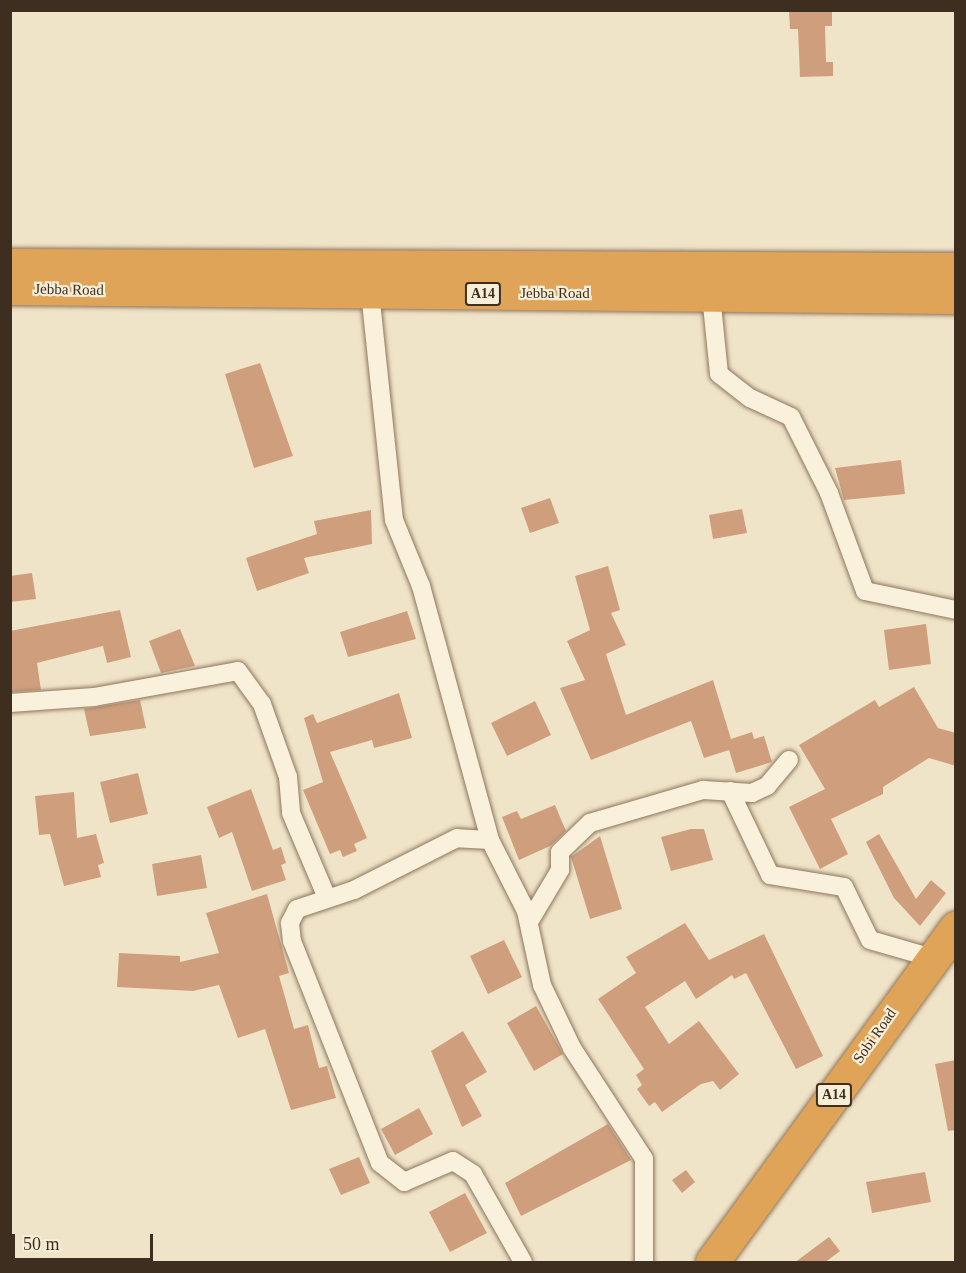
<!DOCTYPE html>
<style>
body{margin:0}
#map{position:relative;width:966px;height:1273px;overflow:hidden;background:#f0e4c8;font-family:Georgia,serif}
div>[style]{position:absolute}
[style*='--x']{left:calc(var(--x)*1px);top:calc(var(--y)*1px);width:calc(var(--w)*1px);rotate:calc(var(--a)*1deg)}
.building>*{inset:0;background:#cf9f7d}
.roads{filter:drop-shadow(0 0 2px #8d765c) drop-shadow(0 0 2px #8d765c)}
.street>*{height:18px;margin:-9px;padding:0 9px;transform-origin:9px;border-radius:9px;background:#faf1dc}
.highway>*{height:33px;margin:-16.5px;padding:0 16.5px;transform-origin:16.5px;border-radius:16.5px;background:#e0a458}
span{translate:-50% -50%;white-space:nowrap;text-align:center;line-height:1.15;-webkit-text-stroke:4.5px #f7eed8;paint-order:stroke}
.shield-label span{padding:2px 4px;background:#f7eed8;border:2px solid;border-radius:4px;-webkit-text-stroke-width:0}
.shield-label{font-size:14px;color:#3d2e20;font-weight:700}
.street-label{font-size:15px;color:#3d2e20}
.frame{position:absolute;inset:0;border:12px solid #3d2e20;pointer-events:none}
.scale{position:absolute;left:12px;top:1234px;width:141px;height:27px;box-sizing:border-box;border:3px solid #3d2e20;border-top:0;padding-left:8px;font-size:18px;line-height:21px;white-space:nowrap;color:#3d2e20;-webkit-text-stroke:4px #f7eed8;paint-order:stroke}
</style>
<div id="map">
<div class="building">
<i style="clip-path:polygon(789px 10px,832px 10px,832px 26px,825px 26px,826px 62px,833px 62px,833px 76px,800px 77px,798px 29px,790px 29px)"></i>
<i style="clip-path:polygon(260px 363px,293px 456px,254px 468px,225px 374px)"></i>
<i style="clip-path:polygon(901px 460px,905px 494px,844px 500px,835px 468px)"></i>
<i style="clip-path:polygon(550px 498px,559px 523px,530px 533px,521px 508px)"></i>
<i style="clip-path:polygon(742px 509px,747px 533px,713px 539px,709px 515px)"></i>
<i style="clip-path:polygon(371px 510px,372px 544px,304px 558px,309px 573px,257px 591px,246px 558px,317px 534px,314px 521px)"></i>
<i style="clip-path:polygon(608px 566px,620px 610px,611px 613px,626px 645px,606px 654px,626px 715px,713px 680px,731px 739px,752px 732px,754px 739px,764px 736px,772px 762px,736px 773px,729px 750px,704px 758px,691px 721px,591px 760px,560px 688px,585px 680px,567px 641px,590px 630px,575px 576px)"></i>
<i style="clip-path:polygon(32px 573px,36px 599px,10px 602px,10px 576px)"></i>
<i style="clip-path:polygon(120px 610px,131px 657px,107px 663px,103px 646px,37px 663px,41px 690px,10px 692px,10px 631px)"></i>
<i style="clip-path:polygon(407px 611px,416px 639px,348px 657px,340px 632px)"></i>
<i style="clip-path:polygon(926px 624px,931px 664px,889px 670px,884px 630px)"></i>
<i style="clip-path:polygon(180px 629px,195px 666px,161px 673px,149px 641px)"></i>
<i style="clip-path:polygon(914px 687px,938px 728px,956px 733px,956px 766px,929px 758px,883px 787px,883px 794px,831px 819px,848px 854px,820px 869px,789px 807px,825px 789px,799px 745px,875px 700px,879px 707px)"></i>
<i style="clip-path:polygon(399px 693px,412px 738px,374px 748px,372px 740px,330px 752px,367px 838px,354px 844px,357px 851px,343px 857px,340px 850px,330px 854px,303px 790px,323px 782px,304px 718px,313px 714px,317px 723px)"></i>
<i style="clip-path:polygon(140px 700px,146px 728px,90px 736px,84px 709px)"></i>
<i style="clip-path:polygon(535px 701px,551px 735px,507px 756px,491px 723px)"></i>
<i style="clip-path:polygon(138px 773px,148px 814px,110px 823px,100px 782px)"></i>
<i style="clip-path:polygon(251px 789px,273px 850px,281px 847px,286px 863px,281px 865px,286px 880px,252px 891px,232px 832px,219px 838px,207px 807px)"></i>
<i style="clip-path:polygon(74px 792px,77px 838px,96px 834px,104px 863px,98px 865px,101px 877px,64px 886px,50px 834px,39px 835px,35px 796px)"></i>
<i style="clip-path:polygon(555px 805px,566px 831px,550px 846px,519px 860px,502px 817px,517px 811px,521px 819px)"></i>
<i style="clip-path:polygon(691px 829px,704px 829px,713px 860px,671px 871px,661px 837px)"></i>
<i style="clip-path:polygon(879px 834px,916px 899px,931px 880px,946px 893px,920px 926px,894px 898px,866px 842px)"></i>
<i style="clip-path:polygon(600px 836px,622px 909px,590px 919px,571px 857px)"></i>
<i style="clip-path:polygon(201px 855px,207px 888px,157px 896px,152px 864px)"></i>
<i style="clip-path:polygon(267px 894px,289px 973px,279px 976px,294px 1029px,308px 1025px,319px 1068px,327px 1066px,336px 1098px,291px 1110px,265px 1029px,238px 1038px,219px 985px,193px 991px,117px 987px,119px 953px,180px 956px,180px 962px,219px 953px,206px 913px)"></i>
<i style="clip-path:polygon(685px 923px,709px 960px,764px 934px,823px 1056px,796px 1069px,746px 973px,734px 979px,732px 975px,696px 999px,685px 981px,645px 1007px,669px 1044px,699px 1021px,739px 1074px,720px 1090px,713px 1081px,701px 1084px,662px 1112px,655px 1102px,649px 1106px,637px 1089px,642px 1085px,636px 1075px,644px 1069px,598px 999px,636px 973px,626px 957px)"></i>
<i style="clip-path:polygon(504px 940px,522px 977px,488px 994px,470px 956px)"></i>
<i style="clip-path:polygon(536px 1006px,563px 1054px,534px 1071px,507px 1023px)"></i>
<i style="clip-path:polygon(463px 1031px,487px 1072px,465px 1085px,482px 1116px,462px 1127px,431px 1051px)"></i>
<i style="clip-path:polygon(956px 1060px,956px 1130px,948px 1131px,935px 1064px)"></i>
<i style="clip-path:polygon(419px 1108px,433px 1134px,395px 1155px,381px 1129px)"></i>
<i style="clip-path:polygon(608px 1124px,631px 1160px,521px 1216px,505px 1183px)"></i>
<i style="clip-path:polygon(359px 1157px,370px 1183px,341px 1195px,329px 1169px)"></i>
<i style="clip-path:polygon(686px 1170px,695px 1182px,682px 1193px,672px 1180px)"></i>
<i style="clip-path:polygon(925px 1172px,931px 1202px,872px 1213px,866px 1182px)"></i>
<i style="clip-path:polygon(465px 1193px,487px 1233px,450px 1252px,429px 1212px)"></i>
<i style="clip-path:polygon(829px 1237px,840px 1251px,824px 1263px,794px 1263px)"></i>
</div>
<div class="roads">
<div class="street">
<i style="--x:370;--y:292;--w:229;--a:84"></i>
<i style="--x:394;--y:520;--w:71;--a:67.8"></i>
<i style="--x:421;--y:586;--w:263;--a:74.8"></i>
<i style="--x:490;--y:840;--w:80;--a:63.1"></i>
<i style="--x:526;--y:911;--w:76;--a:77.8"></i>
<i style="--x:542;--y:985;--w:70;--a:64.5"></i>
<i style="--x:572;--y:1048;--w:132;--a:57"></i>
<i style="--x:644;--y:1159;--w:103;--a:90"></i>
<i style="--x:711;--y:295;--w:79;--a:84.2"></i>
<i style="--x:719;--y:374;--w:39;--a:38"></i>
<i style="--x:750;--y:398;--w:45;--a:24.9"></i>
<i style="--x:791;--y:417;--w:85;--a:63.4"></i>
<i style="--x:829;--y:493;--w:104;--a:69.8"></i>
<i style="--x:865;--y:591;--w:93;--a:11.8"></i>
<i style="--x:10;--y:703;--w:84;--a:-4.1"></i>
<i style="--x:94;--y:697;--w:146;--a:-10.2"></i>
<i style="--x:238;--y:671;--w:41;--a:54"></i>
<i style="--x:262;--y:704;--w:77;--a:70.4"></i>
<i style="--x:288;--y:777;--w:36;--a:85"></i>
<i style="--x:291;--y:813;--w:92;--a:67"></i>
<i style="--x:730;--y:791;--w:93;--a:64.5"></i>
<i style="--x:770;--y:875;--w:75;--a:9.2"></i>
<i style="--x:844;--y:887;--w:59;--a:63.9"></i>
<i style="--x:870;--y:940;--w:61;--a:16.1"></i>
<i style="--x:490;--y:840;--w:33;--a:-177"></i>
<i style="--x:457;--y:838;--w:115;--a:153.2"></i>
<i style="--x:354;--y:890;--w:60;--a:161.6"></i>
<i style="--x:297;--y:909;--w:16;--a:117"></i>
<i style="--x:290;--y:923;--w:18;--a:84"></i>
<i style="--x:292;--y:941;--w:239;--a:68.4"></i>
<i style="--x:380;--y:1163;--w:31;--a:38"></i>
<i style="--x:404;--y:1182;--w:53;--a:-23.2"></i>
<i style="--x:453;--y:1161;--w:24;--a:33"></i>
<i style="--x:473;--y:1174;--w:101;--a:60.4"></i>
<i style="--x:529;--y:922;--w:61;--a:-59.2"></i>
<i style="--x:560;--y:870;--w:18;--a:-90"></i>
<i style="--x:560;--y:852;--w:42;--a:-44"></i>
<i style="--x:590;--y:823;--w:118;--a:-16.3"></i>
<i style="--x:703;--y:790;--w:49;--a:3.5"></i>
<i style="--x:752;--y:793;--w:17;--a:-25"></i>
<i style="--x:767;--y:786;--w:34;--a:-50"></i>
</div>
<div class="highway">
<i style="--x:10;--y:265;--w:946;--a:0.24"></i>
<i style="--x:10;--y:288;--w:946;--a:0.55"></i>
<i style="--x:712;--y:1262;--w:414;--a:-53.9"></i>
</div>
</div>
<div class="shield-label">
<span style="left:483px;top:294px">A14</span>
<span style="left:834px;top:1095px">A14</span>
</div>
<div class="street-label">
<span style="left:69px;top:290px;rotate:1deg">Jebba Road</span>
<span style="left:555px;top:294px">Jebba Road</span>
<span style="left:875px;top:1036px;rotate:-55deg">Sobi Road</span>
</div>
<div class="frame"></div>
<div class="scale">50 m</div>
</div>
